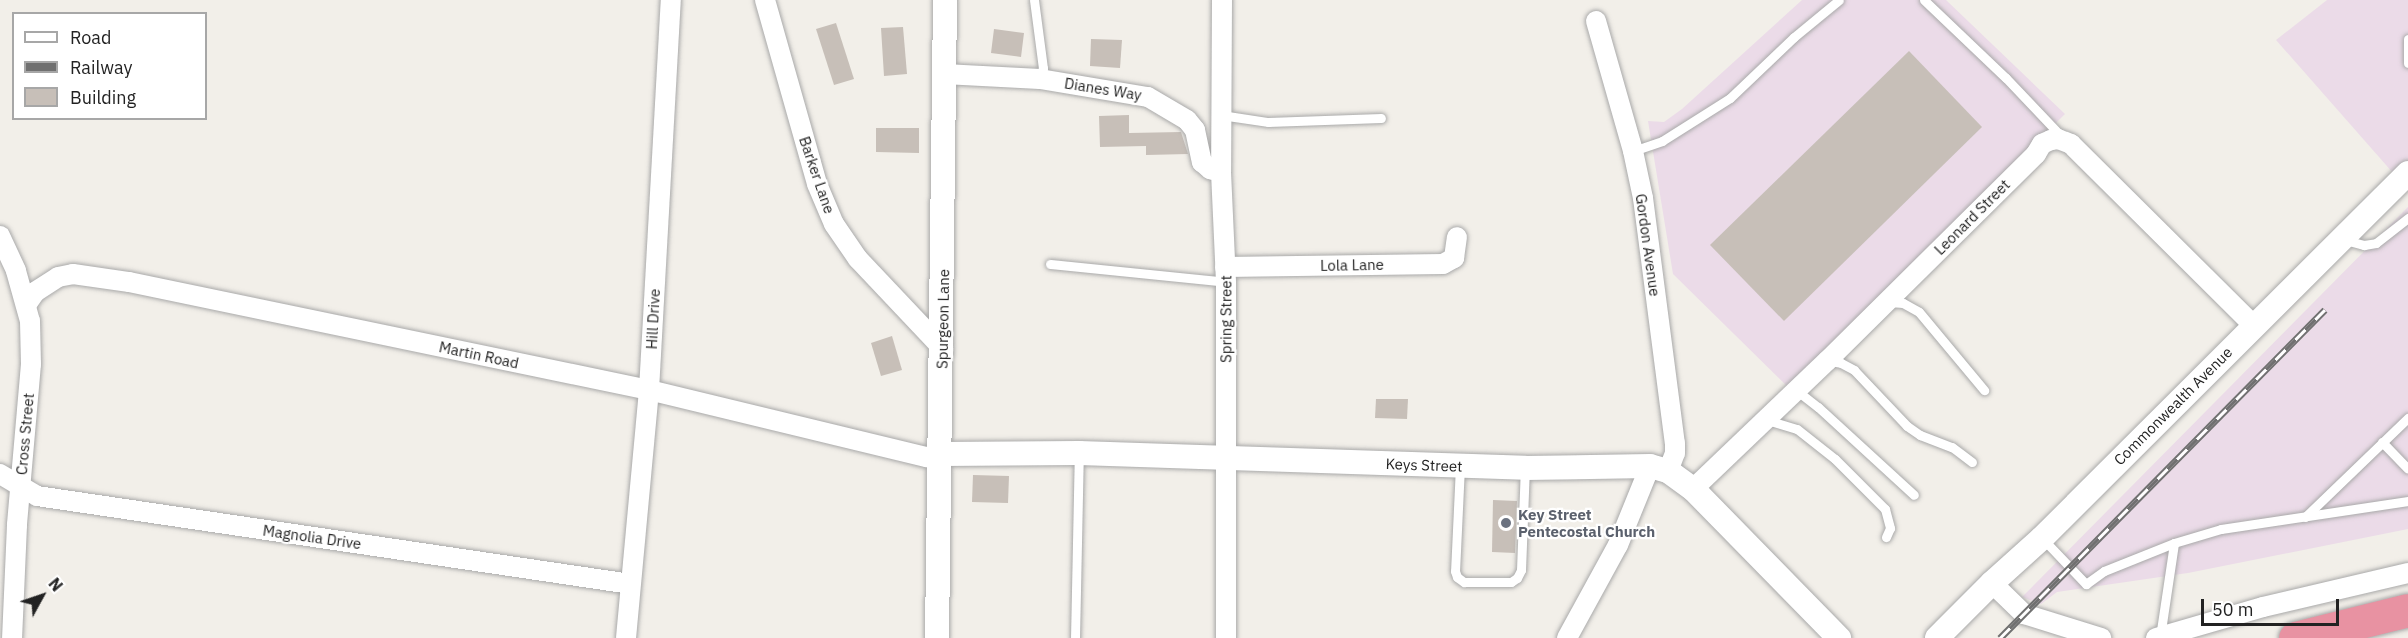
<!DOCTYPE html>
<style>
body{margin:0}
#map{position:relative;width:2408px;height:638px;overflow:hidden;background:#f2efe9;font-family:"IBM Plex Sans",sans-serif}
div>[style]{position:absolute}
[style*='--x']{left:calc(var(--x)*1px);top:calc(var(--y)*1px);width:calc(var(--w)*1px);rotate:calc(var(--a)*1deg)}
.industrial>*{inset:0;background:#ebdbe8}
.building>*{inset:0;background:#c7bfb8}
.roads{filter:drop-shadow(0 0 2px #a9a9a9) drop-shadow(0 0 2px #a9a9a9)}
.service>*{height:9px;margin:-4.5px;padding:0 4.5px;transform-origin:4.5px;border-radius:4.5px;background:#fff}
.minor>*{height:20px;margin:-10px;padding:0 10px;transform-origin:10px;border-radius:10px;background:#fff}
.tertiary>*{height:24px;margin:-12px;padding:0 12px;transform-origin:12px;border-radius:12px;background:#fff}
.motorway>*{height:33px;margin:-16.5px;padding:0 16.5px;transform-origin:16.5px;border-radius:16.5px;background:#e892a2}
.rail>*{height:7px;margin-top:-3.5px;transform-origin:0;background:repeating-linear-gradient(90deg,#fff 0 14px,#707070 0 28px);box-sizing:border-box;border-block:2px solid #707070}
.dots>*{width:16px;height:16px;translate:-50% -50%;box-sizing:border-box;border:3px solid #fff;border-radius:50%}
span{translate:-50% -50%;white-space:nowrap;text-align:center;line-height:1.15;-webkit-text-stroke:4.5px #fff;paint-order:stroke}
.street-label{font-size:15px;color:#222}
.worship-label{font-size:15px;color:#5b616d;font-weight:700}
.left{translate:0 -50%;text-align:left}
.legend{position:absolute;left:12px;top:12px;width:195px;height:108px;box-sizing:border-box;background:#fff;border:2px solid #a7a7a7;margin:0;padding:8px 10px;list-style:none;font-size:18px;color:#222}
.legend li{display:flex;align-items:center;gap:12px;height:30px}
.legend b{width:30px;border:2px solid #a7a7a7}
.north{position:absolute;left:12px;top:566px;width:60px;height:60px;-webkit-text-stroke:4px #fff;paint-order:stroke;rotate:50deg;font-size:16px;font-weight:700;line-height:24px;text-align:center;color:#222}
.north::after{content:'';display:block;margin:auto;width:21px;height:27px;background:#222;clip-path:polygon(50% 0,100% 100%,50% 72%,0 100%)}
.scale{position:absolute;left:2201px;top:599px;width:138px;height:27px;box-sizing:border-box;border:3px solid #222;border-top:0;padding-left:8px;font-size:18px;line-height:21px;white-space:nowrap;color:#222;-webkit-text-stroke:4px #fff;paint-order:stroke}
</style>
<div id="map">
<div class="industrial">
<i style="clip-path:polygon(1802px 0,1946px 0,2065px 114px,1789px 388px,1673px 274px,1648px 121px,1664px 122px,1682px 109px)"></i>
<i style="clip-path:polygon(2327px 0,2408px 0,2408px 190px,2276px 40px)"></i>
<i style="clip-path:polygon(2408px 207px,2408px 529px,2188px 573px,2057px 592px,2041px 604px,2022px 597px)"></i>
</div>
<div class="building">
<i style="clip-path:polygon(836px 23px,854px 79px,834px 85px,816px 29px)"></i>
<i style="clip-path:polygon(903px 27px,907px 74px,884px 76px,881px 28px)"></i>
<i style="clip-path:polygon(994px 29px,1024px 33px,1021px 57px,991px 53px)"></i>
<i style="clip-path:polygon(1091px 39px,1122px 40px,1120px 68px,1090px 66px)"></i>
<i style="clip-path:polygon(1909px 51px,1982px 127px,1784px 321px,1710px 245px)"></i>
<i style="clip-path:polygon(1129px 115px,1129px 133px,1181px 132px,1188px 154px,1146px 155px,1146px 146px,1100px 147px,1099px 116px)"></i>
<i style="clip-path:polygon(876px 128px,919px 128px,919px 153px,876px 152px)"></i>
<i style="clip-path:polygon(892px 336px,902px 370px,881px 376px,871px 343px)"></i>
<i style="clip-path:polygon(1376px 399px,1408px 399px,1407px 419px,1375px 418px)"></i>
<i style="clip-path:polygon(973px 475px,1009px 476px,1008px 503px,972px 502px)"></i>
<i style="clip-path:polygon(1493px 500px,1517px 501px,1515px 553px,1492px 552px)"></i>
</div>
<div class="roads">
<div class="service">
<i style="--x:1034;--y:0;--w:69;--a:82.5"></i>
<i style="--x:1043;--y:68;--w:11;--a:105"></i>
<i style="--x:1924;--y:0;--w:113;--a:43.6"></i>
<i style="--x:2006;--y:78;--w:81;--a:46.5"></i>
<i style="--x:2408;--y:39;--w:24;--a:90"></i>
<i style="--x:1221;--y:115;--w:48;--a:8.5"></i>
<i style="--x:1268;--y:122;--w:113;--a:-2"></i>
<i style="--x:1633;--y:151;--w:31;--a:-19"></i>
<i style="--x:1662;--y:141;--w:80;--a:-32.3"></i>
<i style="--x:1730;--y:98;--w:88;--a:-43.6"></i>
<i style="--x:1794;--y:37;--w:58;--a:-39.4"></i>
<i style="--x:2345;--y:240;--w:20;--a:15"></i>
<i style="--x:2364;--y:245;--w:12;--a:-9"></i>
<i style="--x:2376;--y:243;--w:41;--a:-38"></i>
<i style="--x:1050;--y:264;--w:177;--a:5.8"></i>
<i style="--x:1889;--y:302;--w:14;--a:4"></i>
<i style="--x:1903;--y:303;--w:18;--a:29"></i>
<i style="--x:1919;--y:312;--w:102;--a:50.2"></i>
<i style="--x:1829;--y:361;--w:12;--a:9"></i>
<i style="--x:1841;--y:363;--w:15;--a:28"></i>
<i style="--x:1854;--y:370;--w:77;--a:46.6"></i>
<i style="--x:1907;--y:426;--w:16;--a:35"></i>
<i style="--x:1920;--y:435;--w:34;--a:21"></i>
<i style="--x:1952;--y:447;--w:25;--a:37"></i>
<i style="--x:1796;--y:390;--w:28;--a:38"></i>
<i style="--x:1818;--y:407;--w:130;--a:42.5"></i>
<i style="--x:1767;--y:420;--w:31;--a:17"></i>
<i style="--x:1797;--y:429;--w:48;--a:38.3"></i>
<i style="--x:1835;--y:459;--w:71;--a:45"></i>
<i style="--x:1885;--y:509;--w:20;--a:75"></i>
<i style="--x:1890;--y:528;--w:10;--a:114"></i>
<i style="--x:2382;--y:442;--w:37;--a:46"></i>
<i style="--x:1460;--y:466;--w:105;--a:92.7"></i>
<i style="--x:1455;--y:571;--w:6;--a:72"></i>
<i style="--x:1457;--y:577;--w:9;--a:36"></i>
<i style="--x:1464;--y:582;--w:47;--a:0"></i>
<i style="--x:1511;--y:582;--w:7;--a:-34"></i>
<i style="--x:1517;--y:578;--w:9;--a:-63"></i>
<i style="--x:1521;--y:570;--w:102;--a:-87.8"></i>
<i style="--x:2305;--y:517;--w:143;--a:-43.9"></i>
<i style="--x:2042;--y:538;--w:64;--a:46.3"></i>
<i style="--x:2086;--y:584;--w:22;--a:-36"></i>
<i style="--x:2104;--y:571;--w:75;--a:-21.8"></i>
<i style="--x:2174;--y:543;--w:49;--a:-16.6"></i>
<i style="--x:2221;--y:529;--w:189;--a:-8.5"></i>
<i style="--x:2160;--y:637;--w:95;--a:-81.5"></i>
<i style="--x:1075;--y:638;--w:185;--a:-88.8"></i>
</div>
<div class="minor">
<i style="--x:765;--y:0;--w:191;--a:74.2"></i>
<i style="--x:817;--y:184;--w:43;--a:67"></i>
<i style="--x:834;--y:224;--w:42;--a:55.6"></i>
<i style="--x:858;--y:259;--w:124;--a:46.6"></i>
<i style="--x:1222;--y:0;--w:172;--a:90.3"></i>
<i style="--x:1221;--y:172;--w:110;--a:87.4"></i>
<i style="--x:1226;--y:282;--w:356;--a:90"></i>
<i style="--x:1596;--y:21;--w:135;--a:74.1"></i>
<i style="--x:1633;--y:151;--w:48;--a:78"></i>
<i style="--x:1643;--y:198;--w:247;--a:82.6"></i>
<i style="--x:1675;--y:443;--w:10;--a:90"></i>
<i style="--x:1675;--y:453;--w:19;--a:111"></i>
<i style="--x:944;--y:74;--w:96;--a:3"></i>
<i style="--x:1040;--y:79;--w:109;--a:9.5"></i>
<i style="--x:1148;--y:97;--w:45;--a:30.5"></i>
<i style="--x:1187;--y:120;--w:13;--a:51"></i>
<i style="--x:1195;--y:130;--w:33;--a:78"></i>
<i style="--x:1202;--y:162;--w:11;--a:41"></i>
<i style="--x:1210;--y:169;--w:11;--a:15"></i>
<i style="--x:0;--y:236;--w:38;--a:65"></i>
<i style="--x:16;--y:271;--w:52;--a:74.4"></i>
<i style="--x:30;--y:321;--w:43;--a:88.7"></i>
<i style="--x:31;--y:364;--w:162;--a:95"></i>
<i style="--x:17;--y:525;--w:113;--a:92.5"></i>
<i style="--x:1225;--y:267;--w:218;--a:-0.8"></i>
<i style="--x:1443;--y:264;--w:13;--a:-29"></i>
<i style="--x:1454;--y:258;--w:21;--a:-82"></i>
<i style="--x:26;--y:305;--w:16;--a:-55"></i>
<i style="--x:35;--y:292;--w:27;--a:-33"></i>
<i style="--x:58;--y:277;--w:15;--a:-11"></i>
<i style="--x:73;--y:274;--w:57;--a:8.1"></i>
<i style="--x:129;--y:282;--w:531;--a:11.73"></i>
<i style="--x:649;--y:390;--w:286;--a:13.6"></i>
<i style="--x:927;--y:457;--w:14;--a:-12"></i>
<i style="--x:0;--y:474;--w:43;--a:30.7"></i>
<i style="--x:37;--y:496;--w:600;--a:8.43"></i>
<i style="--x:1693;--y:489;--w:185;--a:-43.7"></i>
<i style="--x:1827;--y:361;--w:294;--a:-44.7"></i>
<i style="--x:2036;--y:154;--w:12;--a:-59"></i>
<i style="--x:2042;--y:144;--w:10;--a:-24"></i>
<i style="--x:2051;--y:140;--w:7;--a:-8"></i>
<i style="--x:2058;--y:139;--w:14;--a:21"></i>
<i style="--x:2071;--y:144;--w:258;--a:44.8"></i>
<i style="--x:1992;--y:583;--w:45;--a:44.1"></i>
<i style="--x:2024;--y:614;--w:81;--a:17.3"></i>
<i style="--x:626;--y:638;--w:249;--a:-84.7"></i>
<i style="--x:649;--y:390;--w:391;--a:-86.8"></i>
<i style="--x:1567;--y:638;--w:106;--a:-61.3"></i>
<i style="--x:1618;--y:545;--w:85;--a:-67.9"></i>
<i style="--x:2156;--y:638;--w:111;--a:-16.2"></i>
<i style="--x:2263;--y:607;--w:149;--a:-13.2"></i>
</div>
<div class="tertiary">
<i style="--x:941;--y:454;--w:138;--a:-0.4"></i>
<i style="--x:1079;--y:453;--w:446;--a:1.9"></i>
<i style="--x:1525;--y:468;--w:125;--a:-0.9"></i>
<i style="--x:1650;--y:466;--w:19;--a:16"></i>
<i style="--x:1668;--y:471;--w:31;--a:36"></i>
<i style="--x:1693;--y:489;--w:209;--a:45.6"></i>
<i style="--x:937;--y:638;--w:638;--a:-89.28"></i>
<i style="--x:1937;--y:638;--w:78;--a:-45"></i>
<i style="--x:1992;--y:583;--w:67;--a:-42"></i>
<i style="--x:2042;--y:538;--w:517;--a:-44.92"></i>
</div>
<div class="motorway">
<i style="--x:2295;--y:638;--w:116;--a:-13.9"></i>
</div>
</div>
<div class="rail">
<i style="--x:2000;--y:638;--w:462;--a:-45.3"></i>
</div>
<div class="dots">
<i style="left:1506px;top:523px;background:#6b7280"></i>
</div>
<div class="street-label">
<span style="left:1103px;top:89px;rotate:9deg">Dianes Way</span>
<span style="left:817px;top:175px;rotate:71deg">Barker Lane</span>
<span style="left:1972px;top:217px;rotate:-45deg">Leonard Street</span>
<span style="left:1648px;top:245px;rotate:82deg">Gordon Avenue</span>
<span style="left:1352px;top:265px;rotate:-1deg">Lola Lane</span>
<span style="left:653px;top:319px;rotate:-87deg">Hill Drive</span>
<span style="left:943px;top:319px;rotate:-89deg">Spurgeon Lane</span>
<span style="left:1226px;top:319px;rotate:-90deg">Spring Street</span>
<span style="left:479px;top:355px;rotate:12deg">Martin Road</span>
<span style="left:2173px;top:406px;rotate:-45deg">Commonwealth Avenue</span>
<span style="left:25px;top:434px;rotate:-85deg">Cross Street</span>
<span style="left:1424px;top:465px;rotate:2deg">Keys Street</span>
<span style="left:312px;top:537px;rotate:8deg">Magnolia Drive</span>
</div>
<div class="worship-label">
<span class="left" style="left:1518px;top:523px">Key Street<br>Pentecostal Church</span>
</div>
<ul class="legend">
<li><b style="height:8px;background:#fff"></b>Road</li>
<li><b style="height:8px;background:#707070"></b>Railway</li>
<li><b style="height:16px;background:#c7bfb8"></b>Building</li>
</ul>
<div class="north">N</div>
<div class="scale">50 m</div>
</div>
